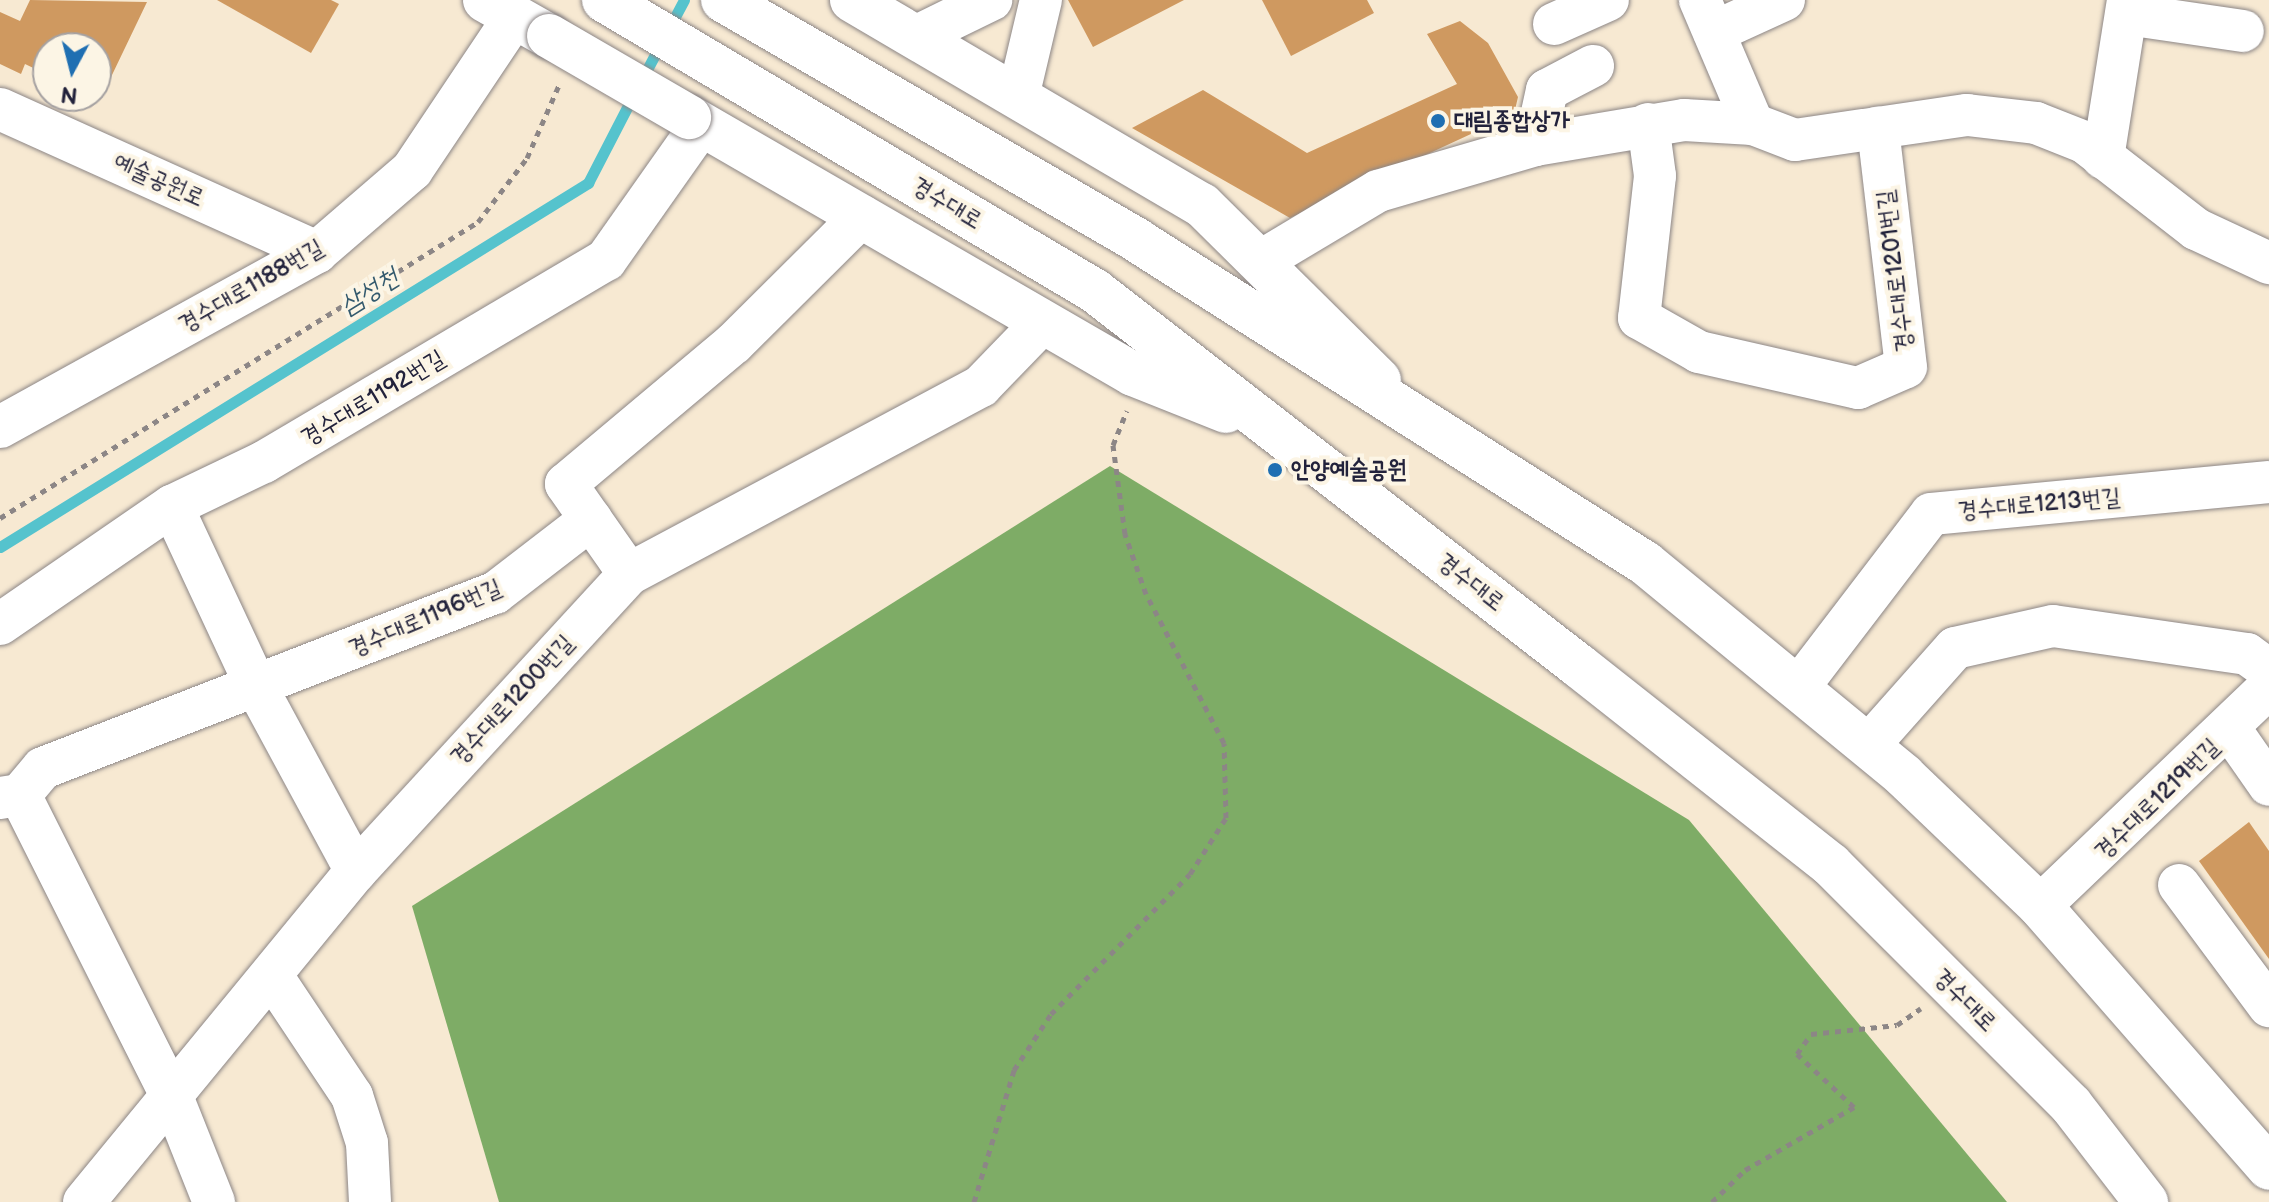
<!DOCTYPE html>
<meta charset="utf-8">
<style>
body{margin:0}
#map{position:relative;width:2269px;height:1202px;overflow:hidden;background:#f7e9d2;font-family:"Balsamiq Sans","Poor Story",sans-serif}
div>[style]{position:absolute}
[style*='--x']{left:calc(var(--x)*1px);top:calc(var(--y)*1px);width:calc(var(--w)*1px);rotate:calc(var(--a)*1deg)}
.forest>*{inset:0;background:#7eac66}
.stream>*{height:11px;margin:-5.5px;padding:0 5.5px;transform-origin:5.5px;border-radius:5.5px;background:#55c3cd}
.building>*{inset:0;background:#cf9960}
.path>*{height:5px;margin-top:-2.5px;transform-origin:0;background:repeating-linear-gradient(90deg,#8c8686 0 6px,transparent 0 12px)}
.roads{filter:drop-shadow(0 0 2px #8c8686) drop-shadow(0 0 2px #8c8686)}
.minor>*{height:42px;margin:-21px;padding:0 21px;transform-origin:21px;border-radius:21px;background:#fff}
.major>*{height:44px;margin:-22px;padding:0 22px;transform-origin:22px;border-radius:22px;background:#fff}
.bridges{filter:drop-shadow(0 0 2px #8c8686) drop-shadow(0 0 2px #8c8686)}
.major-bridge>*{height:44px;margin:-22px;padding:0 22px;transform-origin:22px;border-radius:22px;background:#fff}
.dots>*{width:22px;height:22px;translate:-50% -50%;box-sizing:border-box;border:4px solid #fcf5e5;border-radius:50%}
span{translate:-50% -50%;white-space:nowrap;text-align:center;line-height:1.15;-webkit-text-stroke:8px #fcf5e5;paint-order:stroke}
.poi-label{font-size:24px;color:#22223b;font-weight:700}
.left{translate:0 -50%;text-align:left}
.street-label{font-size:24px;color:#22223b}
.water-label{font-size:26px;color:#345a6e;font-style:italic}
.north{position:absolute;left:32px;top:32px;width:80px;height:80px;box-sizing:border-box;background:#fcf5e5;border:2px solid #a5a1a1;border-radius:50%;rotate:187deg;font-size:22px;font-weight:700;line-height:32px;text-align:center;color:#22223b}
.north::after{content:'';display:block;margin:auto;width:28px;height:36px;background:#1f6fb2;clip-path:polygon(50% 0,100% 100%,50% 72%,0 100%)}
</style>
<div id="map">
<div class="forest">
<i style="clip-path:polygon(1110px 466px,1689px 820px,2007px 1202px,499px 1202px,412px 906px)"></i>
</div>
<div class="stream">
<i style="--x:668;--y:30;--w:34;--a:-62"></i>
<i style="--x:642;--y:79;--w:38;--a:-62"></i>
<i style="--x:0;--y:547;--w:692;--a:-31.76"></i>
<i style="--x:588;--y:183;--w:100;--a:-62.7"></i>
</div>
<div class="building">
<i style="clip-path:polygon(30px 0,147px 2px,100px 100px,96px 48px,48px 48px,48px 75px,25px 64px,21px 74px,0 64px,0 12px,20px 21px)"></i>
<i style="clip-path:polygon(217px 0,331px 0,339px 4px,311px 53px)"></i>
<i style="clip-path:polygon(1068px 0,1184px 0,1093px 47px)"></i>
<i style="clip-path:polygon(1262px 0,1367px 0,1374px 13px,1291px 56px)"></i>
<i style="clip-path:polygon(1460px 21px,1488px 43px,1518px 97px,1514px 114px,1290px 218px,1132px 128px,1203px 90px,1307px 153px,1457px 84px,1427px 34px)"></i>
<i style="clip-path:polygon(2249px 822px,2269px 851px,2269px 959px,2199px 861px)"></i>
</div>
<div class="path">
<i style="--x:0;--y:518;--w:562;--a:-31.77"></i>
<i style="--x:478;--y:222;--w:81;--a:-52.6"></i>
<i style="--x:527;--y:158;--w:80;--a:-66.3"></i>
<i style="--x:974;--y:1202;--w:138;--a:-73.1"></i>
<i style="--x:1014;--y:1070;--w:67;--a:-56.5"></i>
<i style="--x:1051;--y:1014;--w:197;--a:-45.2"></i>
<i style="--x:1190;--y:874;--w:67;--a:-57.3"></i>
<i style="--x:1226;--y:818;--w:75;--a:-91.5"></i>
<i style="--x:1224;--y:743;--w:168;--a:-117.6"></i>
<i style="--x:1146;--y:594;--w:64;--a:-109.3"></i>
<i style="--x:1125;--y:534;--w:90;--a:-97.7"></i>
<i style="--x:1113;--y:445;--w:37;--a:-68"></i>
<i style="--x:1712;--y:1202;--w:46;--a:-44.1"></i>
<i style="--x:1745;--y:1170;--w:126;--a:-30"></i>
<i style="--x:1854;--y:1107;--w:78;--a:-137.1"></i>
<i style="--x:1797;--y:1054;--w:24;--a:-55"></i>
<i style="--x:1811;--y:1034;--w:86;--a:-6"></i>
<i style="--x:1897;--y:1025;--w:29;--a:-35"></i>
</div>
<div class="roads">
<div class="minor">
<i style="--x:1700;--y:0;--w:135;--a:66.9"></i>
<i style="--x:2127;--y:14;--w:117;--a:8.3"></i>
<i style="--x:1554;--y:24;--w:59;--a:-24"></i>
<i style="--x:1714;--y:32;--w:77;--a:-24.6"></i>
<i style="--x:915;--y:37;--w:85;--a:-26"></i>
<i style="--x:1018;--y:97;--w:100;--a:-76.7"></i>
<i style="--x:0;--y:109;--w:348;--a:24.3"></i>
<i style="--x:1648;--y:124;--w:52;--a:82.3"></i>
<i style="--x:1655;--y:176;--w:143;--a:96.4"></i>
<i style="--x:1639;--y:318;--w:69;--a:29.5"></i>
<i style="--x:1699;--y:352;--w:163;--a:12.8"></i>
<i style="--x:1858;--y:388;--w:52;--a:-23.6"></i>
<i style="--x:1906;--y:367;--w:241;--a:-96.7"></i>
<i style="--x:1535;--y:145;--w:56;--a:-77.7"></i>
<i style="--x:1547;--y:90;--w:52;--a:-27.6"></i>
<i style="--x:2103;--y:158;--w:160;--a:-81"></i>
<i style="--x:1261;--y:261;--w:136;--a:-30.9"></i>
<i style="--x:1378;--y:191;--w:164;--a:-16.3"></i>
<i style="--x:1535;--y:145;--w:151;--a:-9.5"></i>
<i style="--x:1684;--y:120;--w:69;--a:3.3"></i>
<i style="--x:1753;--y:124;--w:45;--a:20.9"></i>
<i style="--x:1795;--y:140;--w:174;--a:-8.3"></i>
<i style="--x:1967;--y:115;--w:69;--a:6.6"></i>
<i style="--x:2036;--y:123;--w:52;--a:21.6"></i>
<i style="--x:2084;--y:142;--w:142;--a:37.8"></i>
<i style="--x:2196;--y:229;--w:81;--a:25"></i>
<i style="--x:0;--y:427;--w:362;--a:-28.9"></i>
<i style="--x:317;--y:252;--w:125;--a:-40.8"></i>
<i style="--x:412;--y:170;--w:185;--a:-56.2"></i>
<i style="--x:172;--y:506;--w:201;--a:65"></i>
<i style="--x:257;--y:688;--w:208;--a:61.6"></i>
<i style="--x:629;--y:574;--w:110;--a:-125"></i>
<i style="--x:566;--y:484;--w:219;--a:-40"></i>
<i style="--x:734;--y:343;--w:180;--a:-44.8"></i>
<i style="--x:0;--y:624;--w:209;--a:-34.5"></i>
<i style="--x:172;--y:506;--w:102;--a:-25.6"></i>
<i style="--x:264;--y:462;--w:397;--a:-30.6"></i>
<i style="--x:606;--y:260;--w:166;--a:-54.8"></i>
<i style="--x:1798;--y:688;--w:219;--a:-52.6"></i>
<i style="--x:1931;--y:514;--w:340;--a:-5.4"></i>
<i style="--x:2230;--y:729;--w:68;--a:55.1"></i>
<i style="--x:1868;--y:746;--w:131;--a:-48.4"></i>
<i style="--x:1955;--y:648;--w:100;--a:-12.7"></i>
<i style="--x:2053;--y:626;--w:196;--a:8.2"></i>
<i style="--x:2247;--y:654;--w:27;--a:36"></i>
<i style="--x:20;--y:795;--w:340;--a:63.3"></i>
<i style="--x:173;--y:1099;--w:111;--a:68.3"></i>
<i style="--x:0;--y:798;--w:20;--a:-9"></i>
<i style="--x:20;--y:795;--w:35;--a:-50"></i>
<i style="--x:43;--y:768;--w:485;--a:-21.2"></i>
<i style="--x:495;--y:593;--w:121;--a:-37.6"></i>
<i style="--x:2179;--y:885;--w:151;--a:53.4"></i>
<i style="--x:2040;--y:906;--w:317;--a:-43.7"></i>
<i style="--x:272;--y:976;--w:144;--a:56.3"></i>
<i style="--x:352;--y:1096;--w:49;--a:72.3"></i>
<i style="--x:367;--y:1143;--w:59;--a:87.1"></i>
<i style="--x:84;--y:1202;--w:428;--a:-50.6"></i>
<i style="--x:356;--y:871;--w:403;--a:-47.4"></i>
<i style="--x:629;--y:574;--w:399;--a:-28.1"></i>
<i style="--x:981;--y:386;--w:88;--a:-45.9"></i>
</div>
<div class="major">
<i style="--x:485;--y:0;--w:73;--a:29.4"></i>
<i style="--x:604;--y:0;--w:571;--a:30.65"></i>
<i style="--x:1095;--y:291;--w:612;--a:37.77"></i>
<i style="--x:1579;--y:666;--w:321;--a:38.3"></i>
<i style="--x:1831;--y:865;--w:339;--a:45"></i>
<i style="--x:2071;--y:1105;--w:123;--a:52.3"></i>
<i style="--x:723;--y:0;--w:480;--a:30.1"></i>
<i style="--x:1138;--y:241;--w:601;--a:32.42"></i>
<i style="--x:1645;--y:563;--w:335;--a:39.4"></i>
<i style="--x:1904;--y:776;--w:188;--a:43.7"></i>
<i style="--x:2040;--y:906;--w:348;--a:48.8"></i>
<i style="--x:852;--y:0;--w:406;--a:30.4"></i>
<i style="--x:1202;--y:205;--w:249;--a:44.7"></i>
<i style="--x:689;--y:117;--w:513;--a:30.06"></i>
<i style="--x:1133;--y:374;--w:100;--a:21.7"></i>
</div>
</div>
<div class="bridges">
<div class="major-bridge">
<i style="--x:549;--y:36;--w:162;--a:30.1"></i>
</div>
</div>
<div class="dots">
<i style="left:1438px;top:121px;background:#1f6fb2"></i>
<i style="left:1275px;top:470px;background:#1f6fb2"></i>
</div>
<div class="poi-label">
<span class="left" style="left:1454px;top:121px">대림종합상가</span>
<span class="left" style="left:1291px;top:470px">안양예술공원</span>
</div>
<div class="street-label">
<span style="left:159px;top:180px;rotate:24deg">예술공원로</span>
<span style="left:947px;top:203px;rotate:31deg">경수대로</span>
<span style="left:1895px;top:271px;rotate:-97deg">경수대로1201번길</span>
<span style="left:251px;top:286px;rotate:-30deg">경수대로1188번길</span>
<span style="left:373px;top:398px;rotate:-31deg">경수대로1192번길</span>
<span style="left:2039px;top:504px;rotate:-5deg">경수대로1213번길</span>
<span style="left:1471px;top:582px;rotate:38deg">경수대로</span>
<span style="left:425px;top:618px;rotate:-23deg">경수대로1196번길</span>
<span style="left:512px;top:700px;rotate:-47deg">경수대로1200번길</span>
<span style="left:2157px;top:799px;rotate:-44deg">경수대로1219번길</span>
<span style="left:1965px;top:1000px;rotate:45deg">경수대로</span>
</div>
<div class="water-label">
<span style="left:370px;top:292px;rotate:-32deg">삼성천</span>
</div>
<div class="north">N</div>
</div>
